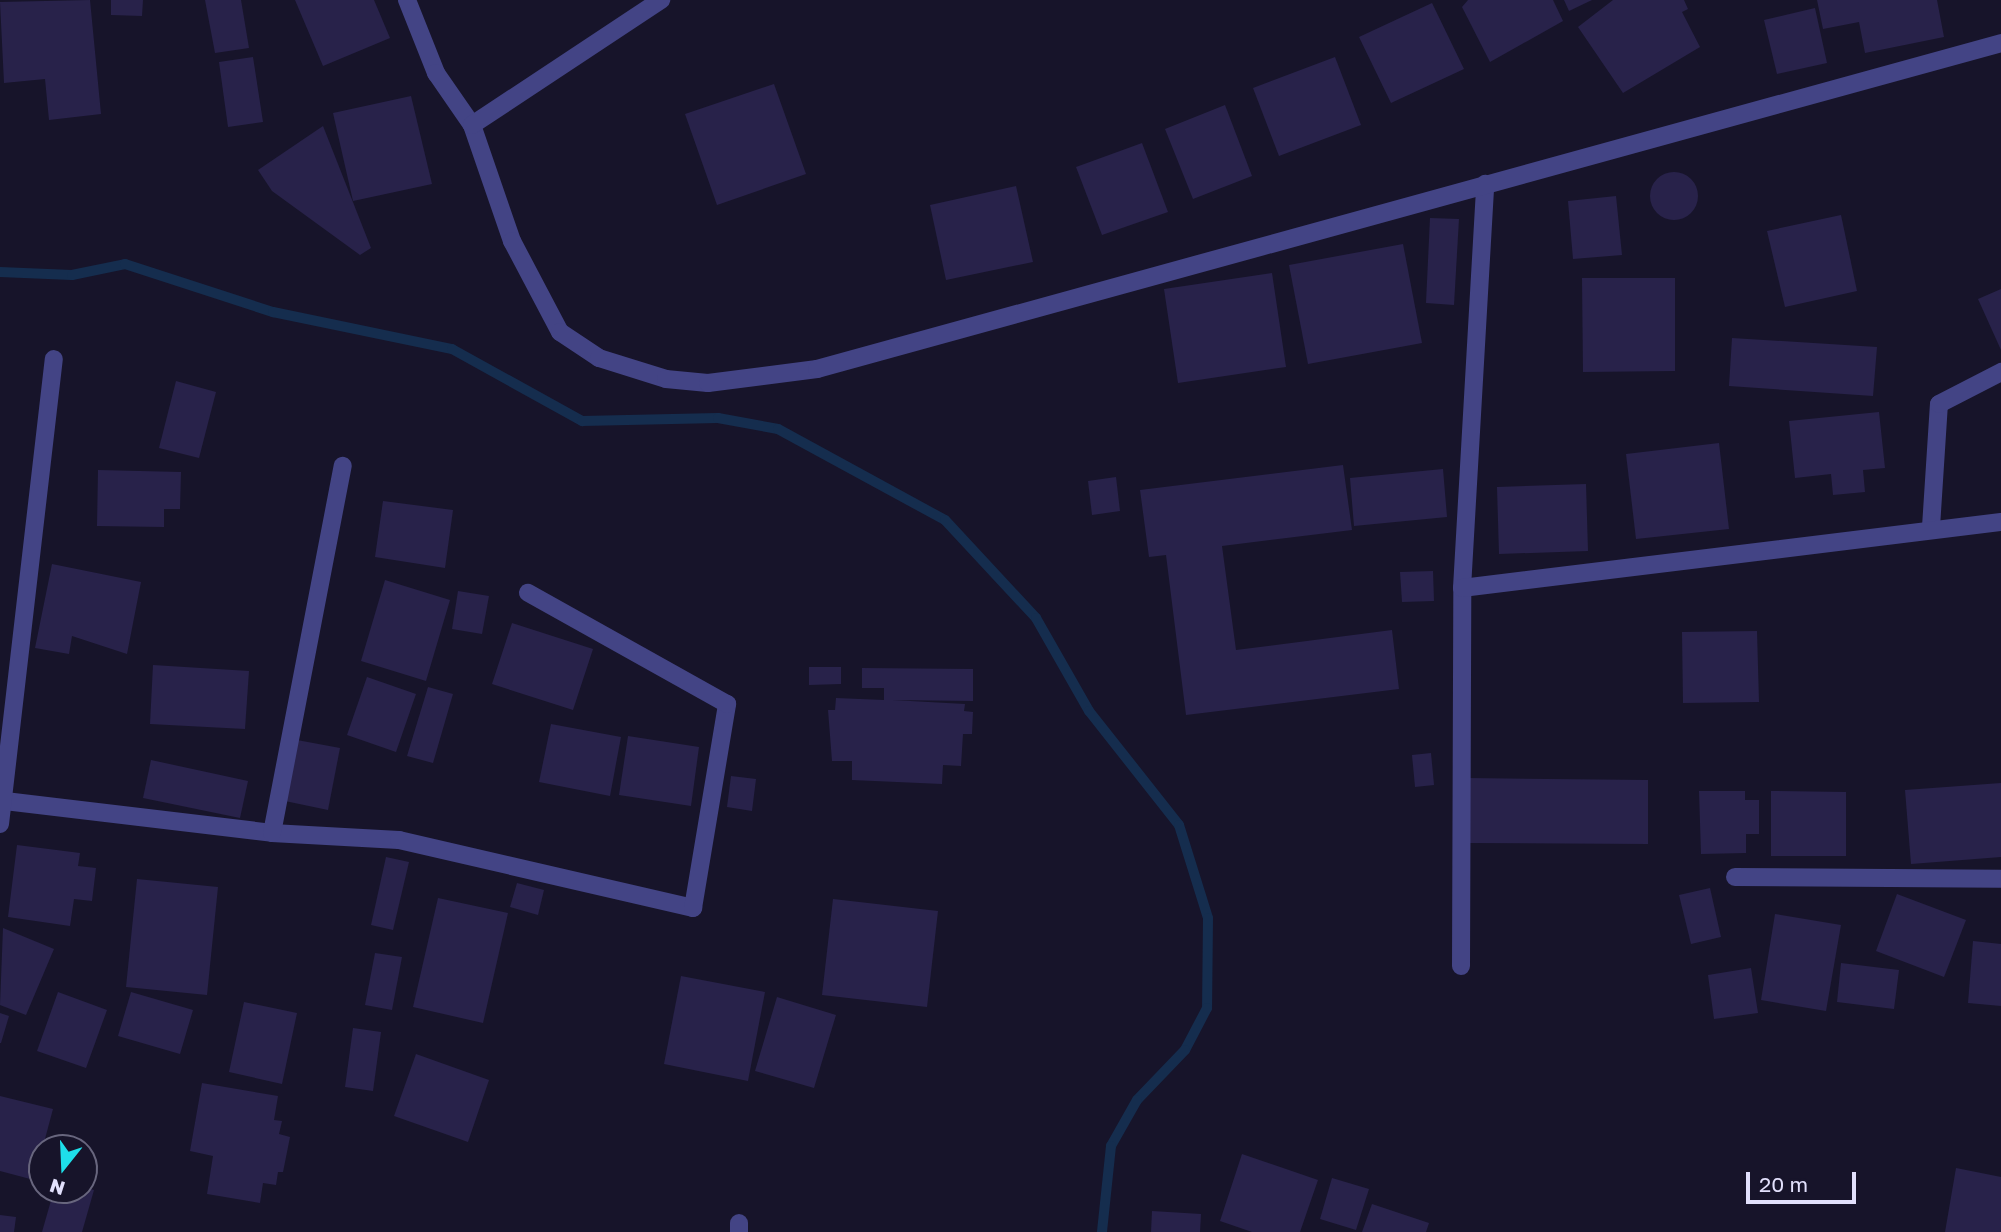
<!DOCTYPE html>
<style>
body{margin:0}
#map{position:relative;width:2001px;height:1232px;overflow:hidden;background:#17142a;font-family:"Golos Text",sans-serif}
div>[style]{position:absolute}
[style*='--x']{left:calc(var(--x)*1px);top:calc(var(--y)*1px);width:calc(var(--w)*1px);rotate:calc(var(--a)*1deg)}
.stream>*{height:10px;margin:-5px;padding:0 5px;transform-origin:5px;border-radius:5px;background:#152d4e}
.building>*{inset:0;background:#28224a}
.round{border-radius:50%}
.service>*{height:18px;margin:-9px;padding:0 9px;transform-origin:9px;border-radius:9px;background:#434485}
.minor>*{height:18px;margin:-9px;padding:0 9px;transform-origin:9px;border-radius:9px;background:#434485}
span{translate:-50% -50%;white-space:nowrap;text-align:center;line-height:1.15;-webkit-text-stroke:5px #17142a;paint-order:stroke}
.north{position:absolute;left:28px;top:1134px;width:70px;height:70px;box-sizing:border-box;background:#17142a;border:2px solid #68667e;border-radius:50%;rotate:198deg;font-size:19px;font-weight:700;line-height:28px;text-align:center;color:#e2e0fc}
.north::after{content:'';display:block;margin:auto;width:24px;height:32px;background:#1edfea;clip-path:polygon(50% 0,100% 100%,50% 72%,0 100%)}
.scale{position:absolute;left:1746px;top:1172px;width:110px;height:32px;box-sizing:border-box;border:4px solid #e2e0fc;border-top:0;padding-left:9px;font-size:21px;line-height:24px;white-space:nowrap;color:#e2e0fc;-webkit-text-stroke:5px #17142a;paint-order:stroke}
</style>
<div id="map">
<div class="stream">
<i style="--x:0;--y:272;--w:72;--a:2.4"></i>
<i style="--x:72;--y:275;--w:54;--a:-11.7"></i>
<i style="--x:125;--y:264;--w:156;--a:18"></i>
<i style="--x:273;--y:312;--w:183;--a:11.7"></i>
<i style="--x:452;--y:349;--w:149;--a:29"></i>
<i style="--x:582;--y:421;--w:136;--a:-1.3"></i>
<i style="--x:718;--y:418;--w:61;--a:10.4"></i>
<i style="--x:778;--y:429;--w:190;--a:28.6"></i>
<i style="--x:945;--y:520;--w:134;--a:47.1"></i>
<i style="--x:1036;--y:618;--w:107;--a:60.3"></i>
<i style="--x:1089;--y:711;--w:145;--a:51.7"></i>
<i style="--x:1179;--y:825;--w:97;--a:72.7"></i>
<i style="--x:1208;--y:918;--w:90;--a:90.6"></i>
<i style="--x:1207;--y:1008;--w:47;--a:117.6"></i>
<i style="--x:1185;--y:1050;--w:69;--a:133.8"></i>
<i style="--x:1137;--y:1100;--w:53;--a:119.5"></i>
<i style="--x:1111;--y:1146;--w:86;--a:96"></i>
</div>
<div class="building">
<i style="clip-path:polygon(90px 0,101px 114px,49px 120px,45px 79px,4px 83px,0 2px)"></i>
<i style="clip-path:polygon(111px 0,143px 0,142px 16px,111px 15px)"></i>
<i style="clip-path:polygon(205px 0,241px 0,249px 48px,215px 53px)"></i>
<i style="clip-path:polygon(295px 0,374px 0,390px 38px,323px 66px)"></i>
<i style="clip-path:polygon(1468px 0,1553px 0,1563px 21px,1490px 62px,1462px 7px)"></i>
<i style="clip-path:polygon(1564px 0,1592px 0,1569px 11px)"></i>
<i style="clip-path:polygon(1613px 0,1684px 0,1688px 9px,1682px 12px,1700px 47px,1623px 93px,1578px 27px)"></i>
<i style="clip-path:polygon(1817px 0,1937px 0,1944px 37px,1865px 53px,1859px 22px,1823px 29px)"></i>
<i style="clip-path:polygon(1432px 3px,1464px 69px,1391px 103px,1359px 37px)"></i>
<i style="clip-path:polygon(1815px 8px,1827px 63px,1777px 74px,1764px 20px)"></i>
<i style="clip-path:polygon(253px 57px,263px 122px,228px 127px,219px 62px)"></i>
<i style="clip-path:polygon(1335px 57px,1361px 125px,1279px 156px,1253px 88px)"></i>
<i style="clip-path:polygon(774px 84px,806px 174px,717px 205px,685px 114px)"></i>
<i style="clip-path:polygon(411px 96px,432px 184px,353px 201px,333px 113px)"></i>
<i style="clip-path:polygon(1225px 105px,1252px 176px,1193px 199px,1165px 129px)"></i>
<i style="clip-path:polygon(323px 126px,371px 248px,360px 255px,272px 191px,258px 170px)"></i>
<i style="clip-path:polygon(1142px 143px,1168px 212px,1102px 235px,1076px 167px)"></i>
<i class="round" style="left:1650px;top:172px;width:48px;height:48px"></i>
<i style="clip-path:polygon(1016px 186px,1033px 262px,946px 280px,930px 205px)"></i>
<i style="clip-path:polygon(1616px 196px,1622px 255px,1573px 259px,1568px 201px)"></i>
<i style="clip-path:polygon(1841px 215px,1857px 291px,1785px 307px,1767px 231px)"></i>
<i style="clip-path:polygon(1430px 218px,1459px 219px,1454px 305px,1426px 303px)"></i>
<i style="clip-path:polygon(1403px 244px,1422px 343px,1308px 364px,1289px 265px)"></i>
<i style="clip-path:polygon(1272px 273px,1286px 367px,1178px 383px,1164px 289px)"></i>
<i style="clip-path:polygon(1582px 278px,1675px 278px,1675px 371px,1583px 372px)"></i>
<i style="clip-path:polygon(2001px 289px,2001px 350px,1978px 299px)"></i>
<i style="clip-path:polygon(1732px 338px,1877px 347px,1873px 396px,1729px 386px)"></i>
<i style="clip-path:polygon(176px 381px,216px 392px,199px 458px,159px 448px)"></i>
<i style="clip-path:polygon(1879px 412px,1885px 468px,1863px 470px,1865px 492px,1833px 495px,1831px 474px,1795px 478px,1789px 421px)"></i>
<i style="clip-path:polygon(1719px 443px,1729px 529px,1636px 539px,1626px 454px)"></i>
<i style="clip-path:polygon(1343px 465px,1352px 530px,1222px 546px,1236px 650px,1392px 630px,1399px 689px,1186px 715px,1166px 555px,1149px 557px,1140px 490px)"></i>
<i style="clip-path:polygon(1443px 469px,1447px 517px,1354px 526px,1350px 478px)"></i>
<i style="clip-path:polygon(98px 470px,181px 472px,180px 509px,164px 509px,164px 527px,97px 526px)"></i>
<i style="clip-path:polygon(1116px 477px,1120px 511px,1092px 515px,1088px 481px)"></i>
<i style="clip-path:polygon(1586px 484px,1588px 551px,1499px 554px,1497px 487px)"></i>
<i style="clip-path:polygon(383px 501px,453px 510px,445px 568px,375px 557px)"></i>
<i style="clip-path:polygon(52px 564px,141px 582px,127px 654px,72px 636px,69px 654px,35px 648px)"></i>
<i style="clip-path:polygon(1433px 571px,1434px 601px,1402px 602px,1400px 572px)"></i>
<i style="clip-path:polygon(385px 580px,450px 600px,426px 681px,361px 661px)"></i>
<i style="clip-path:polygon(458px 591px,489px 596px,482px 634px,452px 629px)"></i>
<i style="clip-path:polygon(512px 623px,593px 649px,573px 710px,492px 684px)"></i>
<i style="clip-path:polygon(1757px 631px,1759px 702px,1683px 703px,1682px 632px)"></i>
<i style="clip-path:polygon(153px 665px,249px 671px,245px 729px,150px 724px)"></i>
<i style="clip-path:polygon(809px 667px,841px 667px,841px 684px,809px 685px)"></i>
<i style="clip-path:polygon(862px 668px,973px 669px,973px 701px,892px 700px,965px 704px,964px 711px,973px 712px,972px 734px,963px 734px,961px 766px,943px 765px,942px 784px,852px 780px,852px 761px,832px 761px,828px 710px,835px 710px,836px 698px,884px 700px,884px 688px,862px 688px)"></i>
<i style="clip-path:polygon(367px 677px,416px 694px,396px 752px,347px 735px)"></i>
<i style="clip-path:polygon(428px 687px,453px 694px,433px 763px,407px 756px)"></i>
<i style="clip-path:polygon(551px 724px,621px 737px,610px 796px,539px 782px)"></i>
<i style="clip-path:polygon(628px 736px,699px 747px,691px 806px,619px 795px)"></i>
<i style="clip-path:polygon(297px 740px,340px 748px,328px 810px,285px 801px)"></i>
<i style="clip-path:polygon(1431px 753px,1434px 785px,1415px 787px,1412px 755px)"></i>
<i style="clip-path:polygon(151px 760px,248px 781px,240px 818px,143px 798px)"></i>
<i style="clip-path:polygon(731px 776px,756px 779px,752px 811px,727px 807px)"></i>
<i style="clip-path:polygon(1467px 778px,1648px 780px,1648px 844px,1467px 843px)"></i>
<i style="clip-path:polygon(2001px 783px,2001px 857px,1911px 864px,1905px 790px)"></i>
<i style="clip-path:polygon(1699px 791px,1745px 791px,1745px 800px,1759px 800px,1759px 834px,1746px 834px,1746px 853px,1701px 854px)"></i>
<i style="clip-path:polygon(1771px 791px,1846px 792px,1846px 856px,1771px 856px)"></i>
<i style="clip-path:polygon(17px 845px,80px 853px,78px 866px,96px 868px,92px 901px,74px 899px,70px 926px,8px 917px)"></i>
<i style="clip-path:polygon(386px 857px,409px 862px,393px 930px,371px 925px)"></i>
<i style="clip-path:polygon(137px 879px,218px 887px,207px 995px,126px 987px)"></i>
<i style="clip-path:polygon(517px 883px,544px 890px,538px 915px,510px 907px)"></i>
<i style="clip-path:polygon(1710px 888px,1721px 937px,1691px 944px,1679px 895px)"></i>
<i style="clip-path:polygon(1897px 894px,1966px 920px,1944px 977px,1876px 951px)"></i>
<i style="clip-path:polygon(438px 898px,508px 913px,483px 1023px,413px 1007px)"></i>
<i style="clip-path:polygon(833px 899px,938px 911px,927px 1007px,822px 995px)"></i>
<i style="clip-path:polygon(1775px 914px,1841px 925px,1826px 1011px,1761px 1000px)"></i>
<i style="clip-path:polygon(3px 928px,54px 949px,26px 1015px,0 1005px)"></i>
<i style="clip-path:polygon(1973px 941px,2001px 944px,2001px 1006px,1968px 1003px)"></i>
<i style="clip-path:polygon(375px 953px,402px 957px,392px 1010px,365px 1005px)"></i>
<i style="clip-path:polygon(1841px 963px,1899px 970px,1894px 1009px,1837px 1002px)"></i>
<i style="clip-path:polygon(1751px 968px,1758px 1013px,1714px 1019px,1708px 975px)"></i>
<i style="clip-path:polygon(681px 976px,765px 992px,748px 1081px,664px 1064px)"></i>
<i style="clip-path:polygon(58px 992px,107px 1010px,86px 1068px,37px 1051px)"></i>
<i style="clip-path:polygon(131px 992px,193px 1010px,180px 1054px,118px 1036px)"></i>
<i style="clip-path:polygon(777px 997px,836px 1015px,814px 1088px,755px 1071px)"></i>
<i style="clip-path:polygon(244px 1002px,297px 1013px,282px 1084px,229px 1072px)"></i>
<i style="clip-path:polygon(0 1013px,9px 1016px,1px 1043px,0 1043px)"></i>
<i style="clip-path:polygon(353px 1028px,381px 1032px,373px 1091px,345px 1087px)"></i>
<i style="clip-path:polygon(416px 1054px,489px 1080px,468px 1142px,394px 1116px)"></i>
<i style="clip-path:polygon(202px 1083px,278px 1096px,274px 1120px,282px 1121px,279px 1134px,290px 1137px,283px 1172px,278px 1172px,276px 1185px,263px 1183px,260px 1203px,207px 1194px,213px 1156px,190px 1151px)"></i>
<i style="clip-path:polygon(0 1096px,53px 1109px,34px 1180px,0 1171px)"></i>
<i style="clip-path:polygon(1242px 1154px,1318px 1180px,1300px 1232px,1252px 1232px,1220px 1221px)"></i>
<i style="clip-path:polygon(1956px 1168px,2001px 1177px,2001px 1232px,1945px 1232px)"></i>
<i style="clip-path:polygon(1332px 1178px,1369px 1189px,1356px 1230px,1320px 1219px)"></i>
<i style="clip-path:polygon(84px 1187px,94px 1190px,82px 1232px,42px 1232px,54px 1190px)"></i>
<i style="clip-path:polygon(1372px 1204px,1429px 1223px,1426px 1232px,1362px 1232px)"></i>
<i style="clip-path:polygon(1152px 1211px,1201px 1214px,1200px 1232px,1151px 1232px)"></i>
<i style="clip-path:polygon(0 1215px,16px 1217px,14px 1232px,0 1232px)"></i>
</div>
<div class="service">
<i style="--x:1931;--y:527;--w:123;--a:-86.3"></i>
<i style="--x:1939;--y:404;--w:70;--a:-27.3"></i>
<i style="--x:1461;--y:966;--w:378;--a:-89.8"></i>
<i style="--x:1462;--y:588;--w:405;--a:-86.7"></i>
</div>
<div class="minor">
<i style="--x:407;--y:0;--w:79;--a:68.3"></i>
<i style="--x:436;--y:73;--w:63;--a:55.3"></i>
<i style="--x:472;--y:125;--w:123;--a:71"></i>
<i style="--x:512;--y:241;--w:103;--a:62.2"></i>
<i style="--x:560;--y:332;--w:47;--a:33.7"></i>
<i style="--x:599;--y:358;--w:70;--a:17.4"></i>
<i style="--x:666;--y:379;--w:42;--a:5.4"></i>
<i style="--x:708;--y:383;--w:110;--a:-7.3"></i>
<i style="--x:817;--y:369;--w:1228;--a:-15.39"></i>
<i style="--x:472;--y:125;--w:227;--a:-33.5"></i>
<i style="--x:1462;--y:588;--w:543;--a:-6.98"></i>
<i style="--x:5;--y:801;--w:269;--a:6.8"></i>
<i style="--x:272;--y:833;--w:127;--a:3.2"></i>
<i style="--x:399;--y:840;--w:302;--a:13"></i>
<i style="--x:693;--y:908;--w:207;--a:-80.5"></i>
<i style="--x:727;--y:704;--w:228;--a:-150.8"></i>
<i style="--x:0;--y:824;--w:468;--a:-83.4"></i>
<i style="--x:272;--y:833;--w:374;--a:-79.1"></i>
<i style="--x:1735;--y:877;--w:266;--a:0.4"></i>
<i style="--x:739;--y:1232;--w:9;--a:-90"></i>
</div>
<div class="north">N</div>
<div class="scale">20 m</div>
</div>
